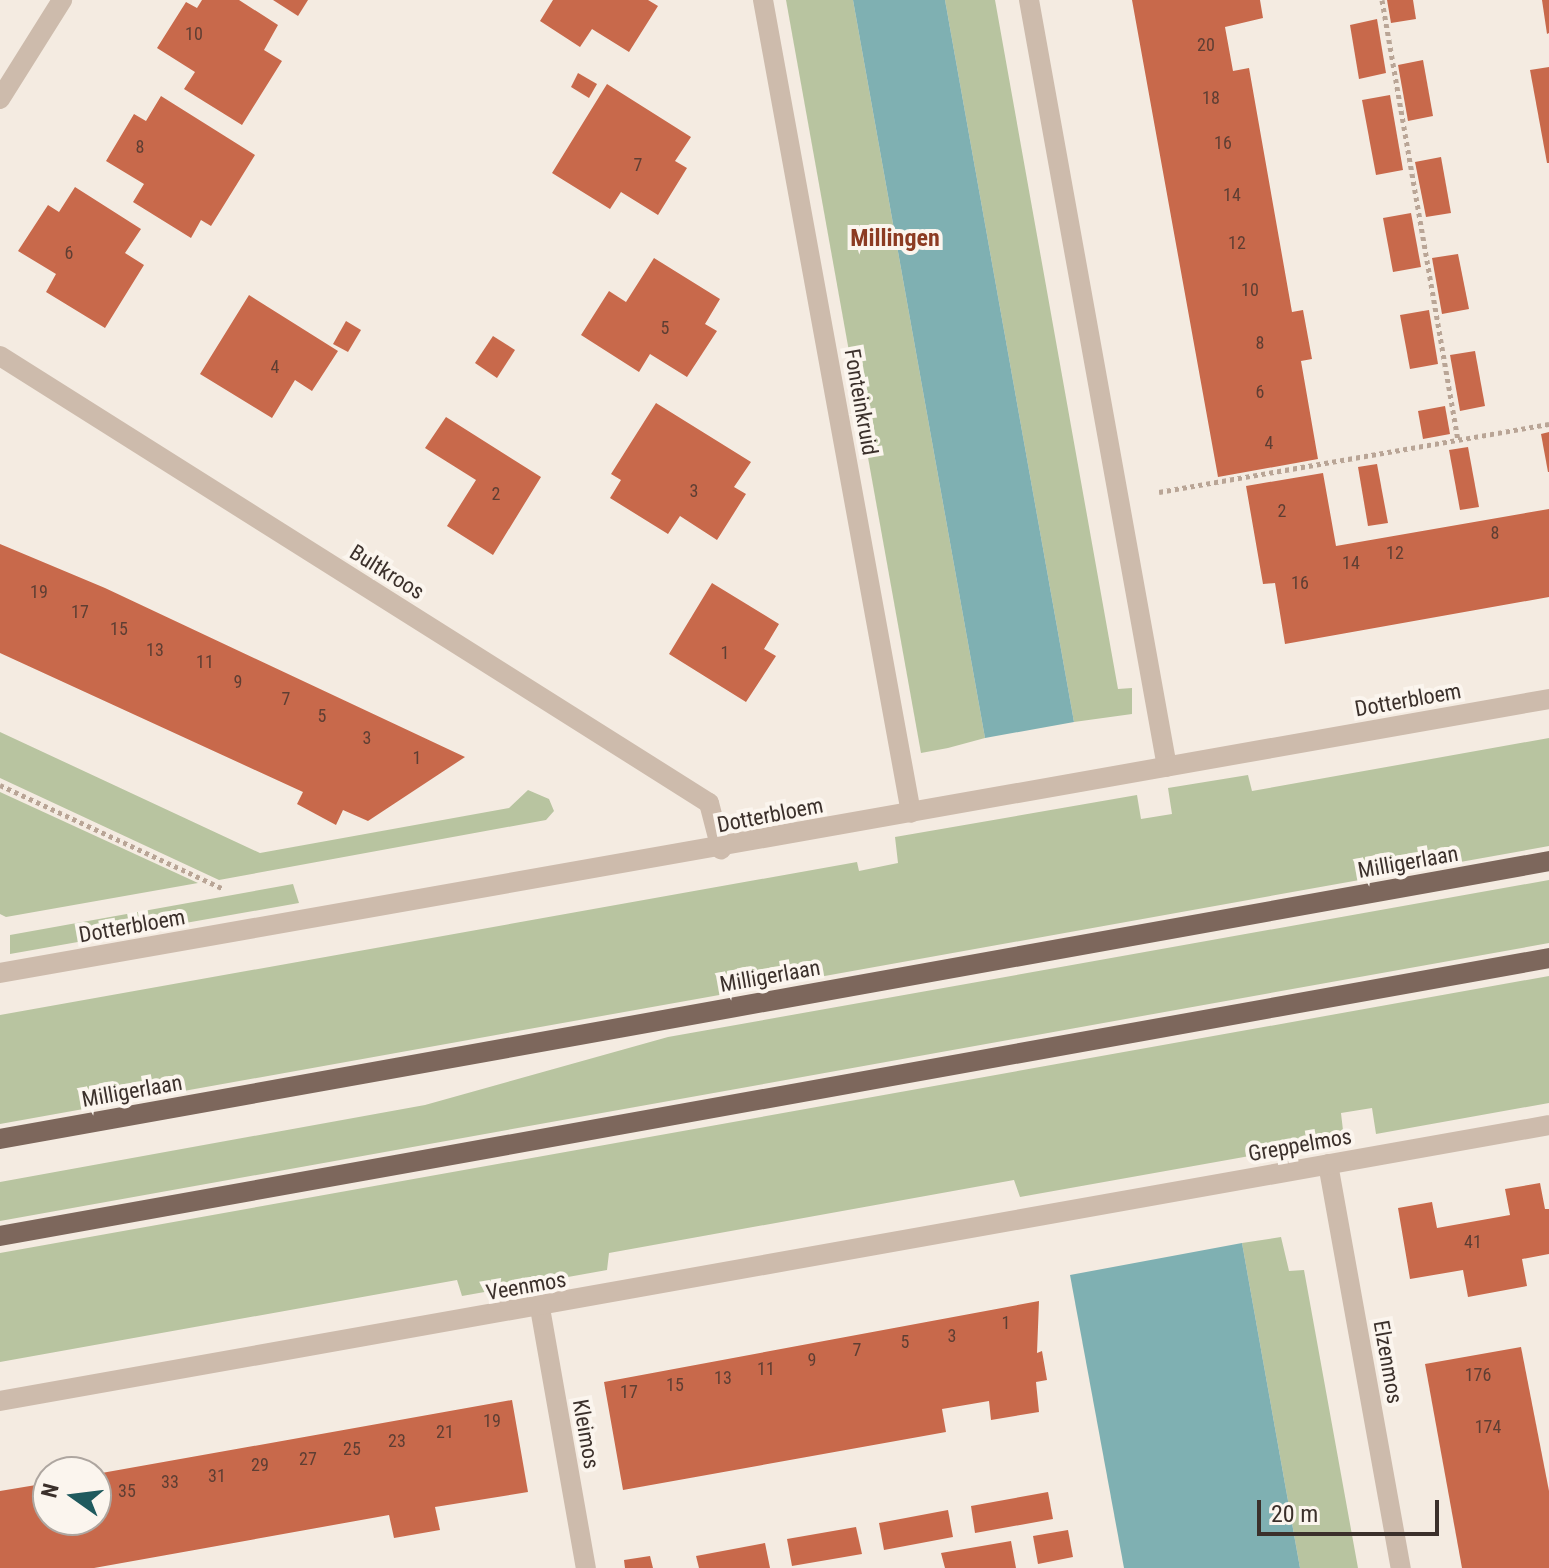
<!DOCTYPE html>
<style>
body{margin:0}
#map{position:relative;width:1549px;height:1568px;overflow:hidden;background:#f4ebe1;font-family:"Roboto Condensed",sans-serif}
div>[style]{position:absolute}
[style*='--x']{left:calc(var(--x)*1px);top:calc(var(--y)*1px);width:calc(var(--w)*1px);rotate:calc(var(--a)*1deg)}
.green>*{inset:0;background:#b8c4a0}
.water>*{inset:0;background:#7fb0b2}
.building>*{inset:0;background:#c8694b}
.path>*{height:5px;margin-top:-2.5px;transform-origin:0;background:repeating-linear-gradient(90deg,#b9a596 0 4px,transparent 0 8px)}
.minor>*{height:20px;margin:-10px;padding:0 10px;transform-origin:10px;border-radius:10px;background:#cdbbac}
.major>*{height:20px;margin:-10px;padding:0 10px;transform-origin:10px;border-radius:10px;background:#7d675c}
span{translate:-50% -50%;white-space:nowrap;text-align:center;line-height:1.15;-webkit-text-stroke:8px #fbf5ee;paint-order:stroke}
.number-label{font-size:18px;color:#5e3e33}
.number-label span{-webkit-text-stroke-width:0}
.street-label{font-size:22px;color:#3b302b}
.neighbourhood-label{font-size:24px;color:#8c3b22;font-weight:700}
.north{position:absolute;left:32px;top:1456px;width:80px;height:80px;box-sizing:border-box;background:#fbf5ee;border:2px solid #aea6a0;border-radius:50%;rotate:284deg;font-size:22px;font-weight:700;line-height:32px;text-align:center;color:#3b302b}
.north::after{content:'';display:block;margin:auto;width:28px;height:36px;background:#1f5a5e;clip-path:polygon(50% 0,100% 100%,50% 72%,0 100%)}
.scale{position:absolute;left:1257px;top:1500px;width:182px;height:36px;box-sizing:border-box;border:4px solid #3b302b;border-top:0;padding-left:10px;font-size:24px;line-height:28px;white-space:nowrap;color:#3b302b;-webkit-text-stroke:6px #fbf5ee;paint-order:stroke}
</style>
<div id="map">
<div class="green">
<i style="clip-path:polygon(786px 0,853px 0,985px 738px,948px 748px,921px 753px)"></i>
<i style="clip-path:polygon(945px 0,995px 0,1118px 689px,1132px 688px,1132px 714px,1074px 722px)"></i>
<i style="clip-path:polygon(0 732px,260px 853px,509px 808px,528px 790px,549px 799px,554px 811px,546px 820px,219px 880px,0 778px)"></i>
<i style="clip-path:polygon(1549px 738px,1549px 846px,0 1124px,0 1015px,857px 862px,859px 871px,898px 863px,895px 837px,1137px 795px,1141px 819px,1172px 814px,1168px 788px,1248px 775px,1252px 791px)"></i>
<i style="clip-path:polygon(0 792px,198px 883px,6px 917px,0 914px)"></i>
<i style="clip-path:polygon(1549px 880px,1549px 943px,0 1221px,0 1182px,425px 1105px,668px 1037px)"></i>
<i style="clip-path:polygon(293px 884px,299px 903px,10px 954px,10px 935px)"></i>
<i style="clip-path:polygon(1549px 976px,1549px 1103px,1376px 1134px,1372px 1108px,1341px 1113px,1344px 1139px,1020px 1197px,1014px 1180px,609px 1253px,607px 1270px,462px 1296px,457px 1280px,0 1362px,0 1253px)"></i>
<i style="clip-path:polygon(1281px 1237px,1289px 1271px,1304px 1270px,1358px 1568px,1300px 1568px,1242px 1243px)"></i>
</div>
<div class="water">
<i style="clip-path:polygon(853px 0,945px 0,1074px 722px,985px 738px)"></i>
<i style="clip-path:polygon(1242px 1243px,1300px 1568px,1124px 1568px,1070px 1275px)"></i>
</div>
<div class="building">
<i style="clip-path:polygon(202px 0,239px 0,278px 25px,264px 50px,282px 61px,242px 125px,184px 89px,195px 72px,157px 48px,186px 2px,197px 8px)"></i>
<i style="clip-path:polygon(273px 0,308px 0,298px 16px)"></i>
<i style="clip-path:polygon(553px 0,648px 0,658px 6px,629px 52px,592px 29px,580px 47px,540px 21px)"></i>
<i style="clip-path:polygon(1132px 0,1260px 0,1263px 18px,1225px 27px,1233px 71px,1249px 68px,1292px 312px,1303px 310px,1312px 359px,1301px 361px,1318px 459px,1218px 477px)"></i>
<i style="clip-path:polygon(1387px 0,1413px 0,1416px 19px,1391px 23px)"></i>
<i style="clip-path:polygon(1542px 0,1549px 0,1549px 33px,1547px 34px)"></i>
<i style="clip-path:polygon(1377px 19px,1386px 73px,1359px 79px,1350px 25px)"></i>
<i style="clip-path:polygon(1423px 60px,1433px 116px,1408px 121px,1398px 65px)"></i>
<i style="clip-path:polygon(1549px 67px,1549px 163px,1547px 163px,1530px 70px)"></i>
<i style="clip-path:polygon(578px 73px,597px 84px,589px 98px,571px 87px)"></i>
<i style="clip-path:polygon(607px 84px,691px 137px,675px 161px,687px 168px,658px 215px,621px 192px,610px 209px,552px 173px)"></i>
<i style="clip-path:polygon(1390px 95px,1403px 170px,1376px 175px,1362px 100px)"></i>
<i style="clip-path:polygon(161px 96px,255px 155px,211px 226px,201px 220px,191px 238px,133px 202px,144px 184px,106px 161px,134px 114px,146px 121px)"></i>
<i style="clip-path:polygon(1441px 157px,1451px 213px,1426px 217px,1415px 162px)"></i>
<i style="clip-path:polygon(75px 187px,141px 229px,125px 253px,144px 265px,105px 328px,46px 292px,56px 274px,18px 251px,48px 205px,59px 212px)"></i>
<i style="clip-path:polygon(1411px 213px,1421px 267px,1393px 272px,1383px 218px)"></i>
<i style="clip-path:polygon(1458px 254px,1469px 309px,1442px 314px,1432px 258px)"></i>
<i style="clip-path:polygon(654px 258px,720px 299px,705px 324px,717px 331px,687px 377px,650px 354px,639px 372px,581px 335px,609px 291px,626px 302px)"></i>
<i style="clip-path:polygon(249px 295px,338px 351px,312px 391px,295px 380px,272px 418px,200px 374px)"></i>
<i style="clip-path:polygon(1429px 310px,1438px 364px,1410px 369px,1400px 315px)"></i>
<i style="clip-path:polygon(346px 321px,361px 330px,348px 352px,333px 344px)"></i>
<i style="clip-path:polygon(493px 336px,515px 350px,497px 378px,475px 363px)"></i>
<i style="clip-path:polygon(1475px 351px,1485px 406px,1460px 411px,1450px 355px)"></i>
<i style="clip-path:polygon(656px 403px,751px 462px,734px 487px,746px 494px,717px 540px,680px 516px,668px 534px,610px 498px,621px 480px,611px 474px)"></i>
<i style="clip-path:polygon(1445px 406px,1450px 434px,1423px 439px,1418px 411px)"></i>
<i style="clip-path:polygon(446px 417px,541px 477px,493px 555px,447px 526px,476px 480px,425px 448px)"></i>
<i style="clip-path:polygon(1549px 432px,1549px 472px,1548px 472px,1541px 434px)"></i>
<i style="clip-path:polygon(1468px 447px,1479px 507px,1460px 510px,1449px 450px)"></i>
<i style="clip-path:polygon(1377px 464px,1388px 523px,1368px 526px,1358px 467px)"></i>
<i style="clip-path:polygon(1323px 473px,1336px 546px,1549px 509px,1549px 597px,1285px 644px,1275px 583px,1263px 584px,1246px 486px)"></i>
<i style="clip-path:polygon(0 544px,105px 588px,465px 757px,368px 821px,343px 810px,336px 825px,297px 804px,303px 792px,0 653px)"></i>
<i style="clip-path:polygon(712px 583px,779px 624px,764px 649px,776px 656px,746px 702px,669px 654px)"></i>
<i style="clip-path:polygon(1540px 1183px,1545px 1209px,1549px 1209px,1549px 1254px,1522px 1259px,1527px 1286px,1468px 1297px,1463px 1270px,1410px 1279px,1398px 1208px,1432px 1202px,1437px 1228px,1510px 1215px,1505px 1189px)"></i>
<i style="clip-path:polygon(1039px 1301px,1037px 1353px,1042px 1351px,1047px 1380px,1036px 1382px,1039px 1412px,991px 1420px,989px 1401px,942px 1409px,946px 1432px,623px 1490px,604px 1382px)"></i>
<i style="clip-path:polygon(1521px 1347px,1549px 1491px,1549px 1568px,1462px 1568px,1425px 1364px)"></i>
<i style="clip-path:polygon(512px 1400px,528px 1492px,435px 1507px,440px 1530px,394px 1538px,389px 1515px,94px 1568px,0 1568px,0 1491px,48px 1483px,48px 1520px,96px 1520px,96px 1474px)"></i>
<i style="clip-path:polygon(1048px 1492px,1053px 1519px,975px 1533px,971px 1506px)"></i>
<i style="clip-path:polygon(948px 1510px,953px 1537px,884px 1550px,879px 1523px)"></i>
<i style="clip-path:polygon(856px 1527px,862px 1554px,792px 1566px,787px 1539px)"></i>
<i style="clip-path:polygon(1068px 1530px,1073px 1557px,1038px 1564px,1033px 1536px)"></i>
<i style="clip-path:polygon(1011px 1541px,1016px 1568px,945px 1568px,941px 1553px)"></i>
<i style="clip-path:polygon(765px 1543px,770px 1568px,699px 1568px,696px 1556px)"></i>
<i style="clip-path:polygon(650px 1556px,653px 1568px,625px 1568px,624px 1560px)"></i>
</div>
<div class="path">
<i style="--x:1382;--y:0;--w:447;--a:80.2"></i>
<i style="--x:1159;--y:492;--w:396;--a:-9.9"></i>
<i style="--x:0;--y:785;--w:245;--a:24.9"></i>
</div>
<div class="minor">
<i style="--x:763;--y:0;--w:826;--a:79.68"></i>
<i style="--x:1029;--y:0;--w:779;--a:79.8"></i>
<i style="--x:0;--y:99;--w:117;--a:-57.9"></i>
<i style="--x:0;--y:356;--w:838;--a:32.23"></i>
<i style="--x:709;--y:803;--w:48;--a:75.4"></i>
<i style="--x:0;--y:973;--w:1573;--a:-10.03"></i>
<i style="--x:1328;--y:1164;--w:411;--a:79.8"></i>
<i style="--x:540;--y:1308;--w:264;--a:80"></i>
<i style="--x:0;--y:1401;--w:1573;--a:-10.1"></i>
</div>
<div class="major">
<i style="--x:0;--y:1139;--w:1574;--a:-10.17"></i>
<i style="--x:0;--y:1236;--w:1574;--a:-10.17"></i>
</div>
<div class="number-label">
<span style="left:194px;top:34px">10</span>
<span style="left:1206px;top:45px">20</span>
<span style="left:1211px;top:98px">18</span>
<span style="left:1223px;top:143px">16</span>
<span style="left:140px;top:147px">8</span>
<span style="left:638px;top:165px">7</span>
<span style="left:1232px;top:195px">14</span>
<span style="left:1237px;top:243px">12</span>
<span style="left:69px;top:253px">6</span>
<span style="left:1250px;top:290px">10</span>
<span style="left:665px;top:328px">5</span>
<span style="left:1260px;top:343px">8</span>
<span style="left:275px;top:367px">4</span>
<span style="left:1260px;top:392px">6</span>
<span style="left:1269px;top:443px">4</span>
<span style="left:694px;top:491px">3</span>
<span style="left:496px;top:494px">2</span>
<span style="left:1282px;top:511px">2</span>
<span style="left:1495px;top:533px">8</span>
<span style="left:1395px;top:553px">12</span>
<span style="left:1351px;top:563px">14</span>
<span style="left:1300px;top:583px">16</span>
<span style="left:39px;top:592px">19</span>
<span style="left:80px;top:612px">17</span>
<span style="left:119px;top:629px">15</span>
<span style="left:155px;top:650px">13</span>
<span style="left:725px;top:653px">1</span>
<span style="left:205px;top:662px">11</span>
<span style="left:238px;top:682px">9</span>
<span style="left:286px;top:699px">7</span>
<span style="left:322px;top:716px">5</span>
<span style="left:367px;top:738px">3</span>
<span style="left:417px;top:758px">1</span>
<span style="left:1473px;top:1242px">41</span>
<span style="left:1006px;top:1323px">1</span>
<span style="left:952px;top:1336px">3</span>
<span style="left:905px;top:1342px">5</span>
<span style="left:857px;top:1350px">7</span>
<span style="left:812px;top:1360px">9</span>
<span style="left:766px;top:1369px">11</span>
<span style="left:1478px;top:1375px">176</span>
<span style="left:723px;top:1378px">13</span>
<span style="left:675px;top:1385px">15</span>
<span style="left:629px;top:1392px">17</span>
<span style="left:492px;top:1421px">19</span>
<span style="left:1488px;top:1427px">174</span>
<span style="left:445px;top:1432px">21</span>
<span style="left:397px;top:1441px">23</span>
<span style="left:352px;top:1449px">25</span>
<span style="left:308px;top:1459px">27</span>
<span style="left:260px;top:1465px">29</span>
<span style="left:217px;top:1476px">31</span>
<span style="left:170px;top:1482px">33</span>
<span style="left:127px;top:1491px">35</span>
</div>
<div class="street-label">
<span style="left:861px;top:402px;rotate:80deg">Fonteinkruid</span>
<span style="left:387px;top:572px;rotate:32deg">Bultkroos</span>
<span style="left:1408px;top:700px;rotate:-10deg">Dotterbloem</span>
<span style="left:770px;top:815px;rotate:-11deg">Dotterbloem</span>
<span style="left:1408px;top:862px;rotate:-10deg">Milligerlaan</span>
<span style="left:132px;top:926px;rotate:-10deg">Dotterbloem</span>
<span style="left:770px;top:976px;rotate:-10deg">Milligerlaan</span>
<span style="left:132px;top:1091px;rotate:-10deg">Milligerlaan</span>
<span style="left:1300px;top:1145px;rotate:-10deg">Greppelmos</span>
<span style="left:526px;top:1286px;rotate:-10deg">Veenmos</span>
<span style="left:1388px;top:1362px;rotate:80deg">Elzenmos</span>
<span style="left:586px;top:1434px;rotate:80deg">Kleimos</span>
</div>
<div class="neighbourhood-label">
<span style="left:895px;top:239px">Millingen</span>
</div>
<div class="north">N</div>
<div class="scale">20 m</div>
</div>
